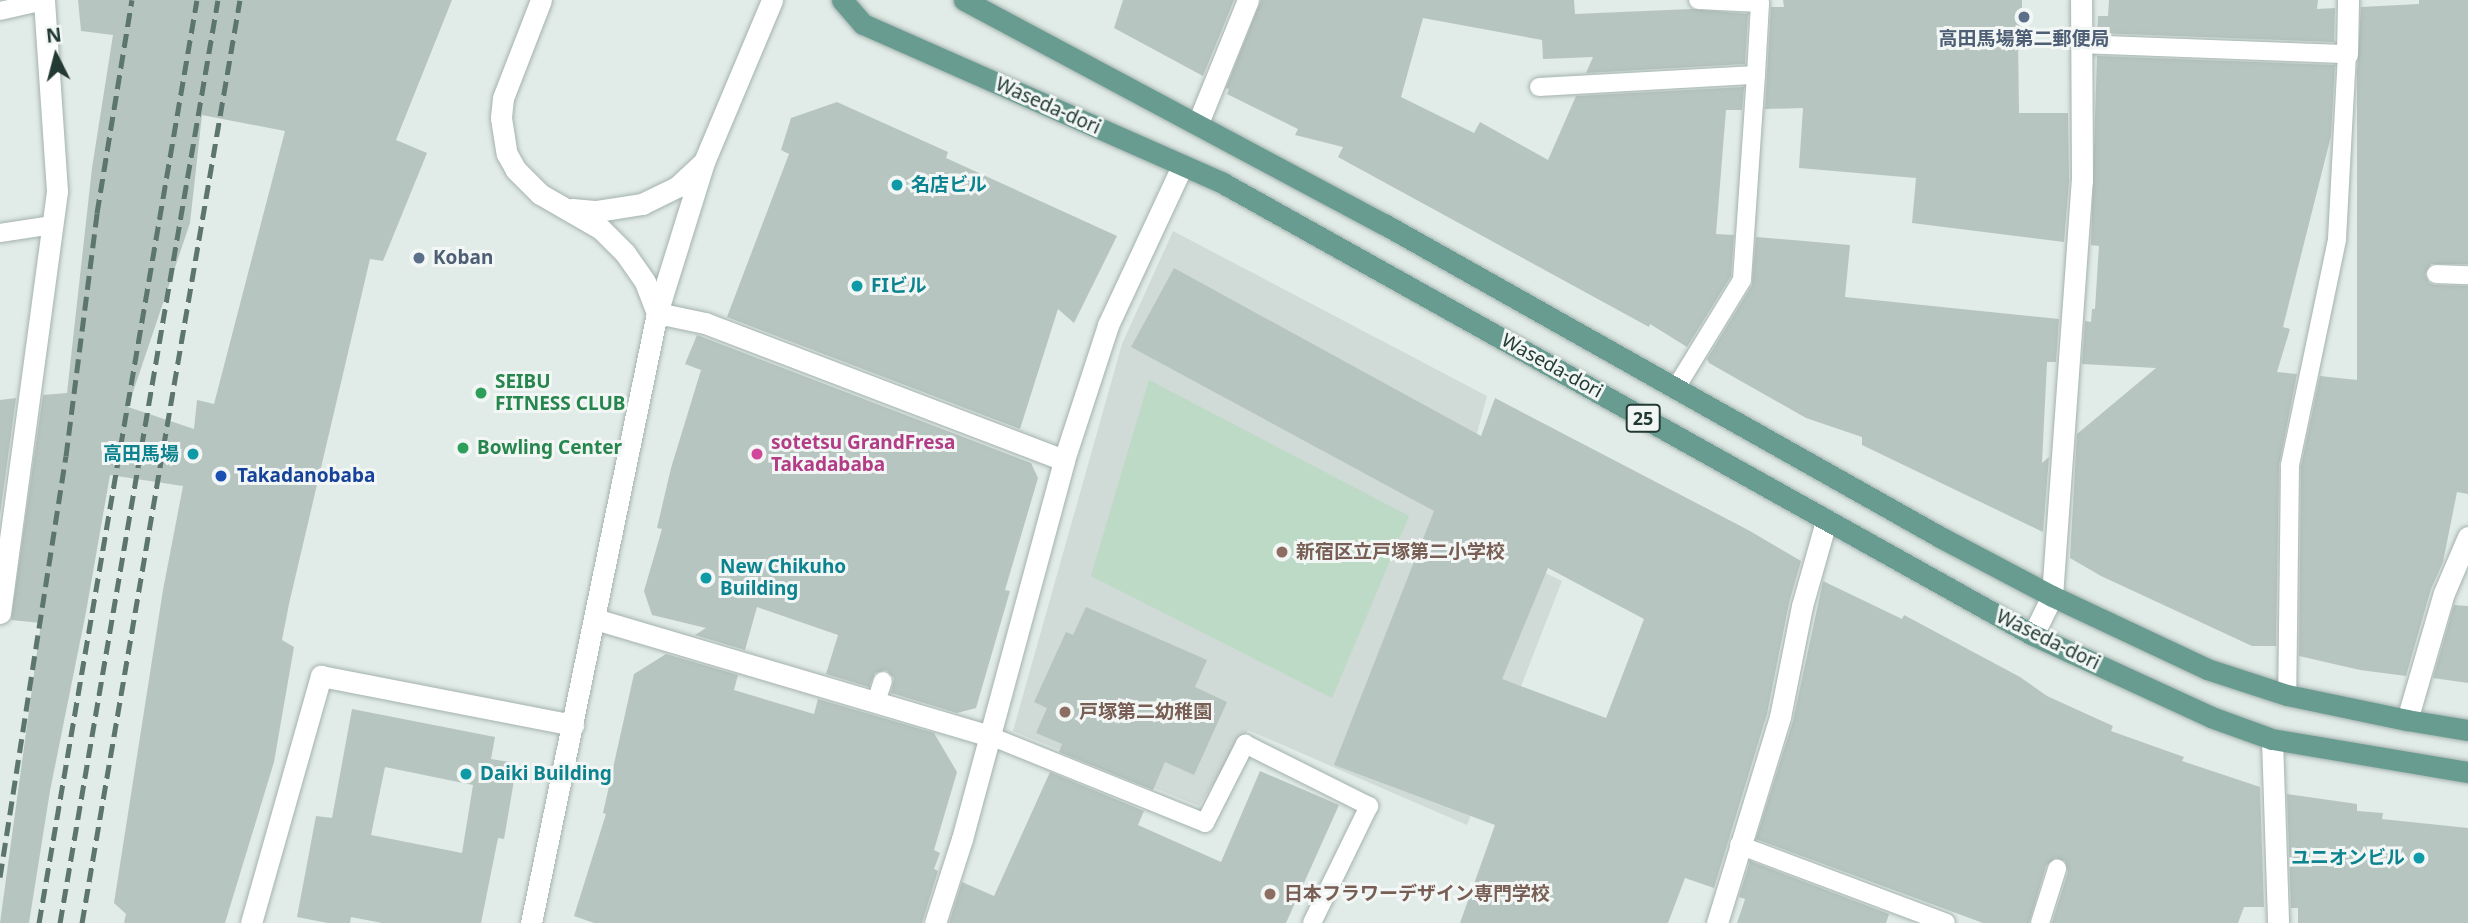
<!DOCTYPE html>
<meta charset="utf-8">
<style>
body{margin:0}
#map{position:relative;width:2468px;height:923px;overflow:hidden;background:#e1ebe7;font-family:"Noto Sans","Noto Sans JP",sans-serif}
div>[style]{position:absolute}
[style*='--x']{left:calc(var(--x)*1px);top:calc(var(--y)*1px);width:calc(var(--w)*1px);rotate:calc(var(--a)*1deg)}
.built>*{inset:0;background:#d0dad6}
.green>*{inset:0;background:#bcdac5}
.building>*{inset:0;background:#b7c5c0}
.roads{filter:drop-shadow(0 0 2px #a4b2ae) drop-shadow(0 0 2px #a4b2ae)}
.service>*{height:18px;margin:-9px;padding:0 9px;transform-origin:9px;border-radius:9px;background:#fff}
.minor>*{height:21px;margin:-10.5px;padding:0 10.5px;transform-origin:10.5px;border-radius:10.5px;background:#fff}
.tertiary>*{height:21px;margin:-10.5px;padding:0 10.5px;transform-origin:10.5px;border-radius:10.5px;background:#fff}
.primary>*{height:21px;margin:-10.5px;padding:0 10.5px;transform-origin:10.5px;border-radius:10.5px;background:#699c90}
.rail>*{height:5px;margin-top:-2.5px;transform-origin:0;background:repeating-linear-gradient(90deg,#5d756f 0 14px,transparent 0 21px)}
.dots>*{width:19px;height:19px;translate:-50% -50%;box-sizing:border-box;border:4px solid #f2f7f5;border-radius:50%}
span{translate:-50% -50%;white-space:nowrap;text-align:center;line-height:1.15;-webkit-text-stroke:6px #f2f7f5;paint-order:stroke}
.shield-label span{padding:2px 5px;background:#f2f7f5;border:2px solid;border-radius:5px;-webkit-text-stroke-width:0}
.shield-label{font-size:18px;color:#233a34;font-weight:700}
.service-label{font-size:19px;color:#4e5e75;font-weight:700}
.left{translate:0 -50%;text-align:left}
.street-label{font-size:19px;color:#233a34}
.culture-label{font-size:19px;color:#0d838f;font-weight:700}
.right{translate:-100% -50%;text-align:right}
.leisure-label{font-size:19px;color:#27864d;font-weight:700}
.hotel-label{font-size:19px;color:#b23c85;font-weight:700}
.transit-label{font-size:19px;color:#164399;font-weight:700}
.education-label{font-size:19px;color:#785e54;font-weight:700}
.north{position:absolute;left:21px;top:21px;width:70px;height:70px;-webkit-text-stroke:5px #f2f7f5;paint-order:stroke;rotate:354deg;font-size:19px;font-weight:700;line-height:28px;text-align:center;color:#233a34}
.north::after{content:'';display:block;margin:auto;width:24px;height:32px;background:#233a34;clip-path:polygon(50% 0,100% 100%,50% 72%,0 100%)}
</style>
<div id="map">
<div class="built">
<i style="clip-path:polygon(1173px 231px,1487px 396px,1477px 433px,1441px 523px,1562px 581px,1467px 825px,1248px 730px,1199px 806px,1013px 731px,1122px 344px)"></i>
</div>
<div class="green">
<i style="clip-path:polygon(1149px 380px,1409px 516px,1332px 698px,1091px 576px)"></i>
</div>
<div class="building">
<i style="clip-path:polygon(evenodd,78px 0,452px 0,396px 140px,427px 153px,383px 261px,370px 259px,289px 604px,282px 640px,294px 647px,274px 762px,225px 923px,124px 923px,126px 914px,114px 903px,163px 590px,183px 486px,110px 475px,86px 612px,50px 791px,29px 923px,0 923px,41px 623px,11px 620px,43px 395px,67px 393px,92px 168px,113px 35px,81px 31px,78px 0,202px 115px,285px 131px,214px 404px,197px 400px,194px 429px,128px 407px,190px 223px,202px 115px)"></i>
<i style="clip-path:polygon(1123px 0,1234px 0,1203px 76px,1114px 28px)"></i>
<i style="clip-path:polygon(1261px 0,1574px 0,1575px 14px,1691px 9px,1748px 14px,1745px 64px,1586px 73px,1593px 57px,1543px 59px,1542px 40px,1423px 18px,1401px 97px,1474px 133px,1480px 122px,1548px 160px,1576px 96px,1744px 87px,1742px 110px,1726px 110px,1716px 234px,1734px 235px,1731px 276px,1687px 347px,1650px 324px,1649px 327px,1338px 157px,1343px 147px,1295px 135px,1298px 129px,1227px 94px,1229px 89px,1226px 88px)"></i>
<i style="clip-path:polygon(1783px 0,2022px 0,2022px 37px,2018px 37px,2019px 113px,2068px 113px,2069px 181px,2064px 242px,1912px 223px,1916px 178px,1799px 168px,1803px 108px,1765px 109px,1771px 7px,1784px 7px)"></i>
<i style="clip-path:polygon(2109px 0,2318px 0,2317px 9px,2335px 8px,2334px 42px,2097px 33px,2098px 16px,2108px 16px)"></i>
<i style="clip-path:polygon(2419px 0,2468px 0,2468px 264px,2431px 264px,2425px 274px,2429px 283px,2435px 285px,2468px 286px,2468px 494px,2457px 492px,2443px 562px,2431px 589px,2406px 676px,2360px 670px,2299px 656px,2301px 466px,2320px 376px,2357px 380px,2357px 73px,2361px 7px,2419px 4px)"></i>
<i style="clip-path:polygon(2097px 56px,2335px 65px,2331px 136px,2283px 327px,2290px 329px,2277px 372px,2297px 374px,2279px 465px,2276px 646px,2252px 646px,2101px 576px,2070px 558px,2077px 434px,2156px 368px,2082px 364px,2085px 321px,2091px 322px,2092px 309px,2095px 309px,2099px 246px,2091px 245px)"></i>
<i style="clip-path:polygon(837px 102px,948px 152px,946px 158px,1117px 236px,1074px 323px,1058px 309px,1020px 429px,727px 317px,789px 154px,781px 150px,791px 118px)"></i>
<i style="clip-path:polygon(1756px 237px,1850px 245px,1845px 297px,2059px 319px,2056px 362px,2047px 362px,2042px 463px,2049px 457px,2043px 532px,1862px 445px,1862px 437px,1806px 418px,1709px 363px,1707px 359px,1752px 285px)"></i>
<i style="clip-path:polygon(evenodd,1174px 268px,1481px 436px,1495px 398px,1750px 531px,1801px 561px,1789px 603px,1767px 714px,1714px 888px,1685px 878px,1668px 923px,1460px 923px,1495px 825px,1334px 765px,1434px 511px,1131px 347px,1174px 268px,1548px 568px,1644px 619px,1606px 718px,1502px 679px,1548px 568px)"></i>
<i style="clip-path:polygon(697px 335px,1031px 463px,1038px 478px,1005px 590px,1010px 591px,976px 708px,957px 713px,891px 693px,894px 678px,886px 670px,875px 673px,869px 687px,826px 674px,838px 635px,757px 607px,745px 650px,695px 635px,706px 628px,652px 615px,644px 591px,662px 529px,657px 528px,671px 468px,701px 370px,685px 364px)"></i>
<i style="clip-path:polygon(16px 398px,0 515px,0 400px)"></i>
<i style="clip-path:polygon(1823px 581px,1902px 619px,1904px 615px,2020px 677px,2047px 696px,2113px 726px,2111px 731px,2184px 757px,2182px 761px,2260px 787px,2264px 907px,2244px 907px,2238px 923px,2052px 923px,2068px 872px,2065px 861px,2055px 858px,2046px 866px,2029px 923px,1983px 923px,1756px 839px,1793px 721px)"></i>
<i style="clip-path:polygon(2454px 605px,2468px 606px,2468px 683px,2433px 678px)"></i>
<i style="clip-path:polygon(1086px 607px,1207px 660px,1195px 687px,1227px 702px,1194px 775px,1165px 762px,1153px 790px,1059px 752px,1062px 744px,1036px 733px,1047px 708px,1034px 702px,1066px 632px,1073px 635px)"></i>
<i style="clip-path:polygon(666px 654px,738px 675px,734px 690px,814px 714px,818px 699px,934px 733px,957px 772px,934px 850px,940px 853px,934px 869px,938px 871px,922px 923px,594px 923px,574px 916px,606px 814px,603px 813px,634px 674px)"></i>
<i style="clip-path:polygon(evenodd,352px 709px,495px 737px,491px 759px,517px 763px,504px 839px,498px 838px,481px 923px,382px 923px,351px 917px,350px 923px,328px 923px,297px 917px,316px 816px,332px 818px,352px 709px,385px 767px,473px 785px,462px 853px,371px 835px,385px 767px)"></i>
<i style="clip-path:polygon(1260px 771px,1339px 805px,1286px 923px,949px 923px,962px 882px,994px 896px,1050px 772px,1144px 811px,1138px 825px,1221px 862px)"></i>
<i style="clip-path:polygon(2287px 794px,2357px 804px,2357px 811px,2383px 813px,2382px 819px,2468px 828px,2468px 923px,2298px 923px,2298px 908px,2291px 908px)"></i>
<i style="clip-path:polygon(1750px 861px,1889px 914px,1886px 923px,1737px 923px,1745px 899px,1739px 897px)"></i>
</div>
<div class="roads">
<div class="service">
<i style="--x:0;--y:11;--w:45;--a:-12.8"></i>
<i style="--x:2081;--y:44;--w:266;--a:2.2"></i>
<i style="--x:2347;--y:54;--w:186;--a:93.1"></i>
<i style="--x:2337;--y:240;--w:230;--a:101.8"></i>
<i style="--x:2290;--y:465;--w:230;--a:90.7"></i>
<i style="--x:1539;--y:87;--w:217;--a:-3.2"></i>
<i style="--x:0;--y:233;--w:53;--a:-8.7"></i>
<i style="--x:2436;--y:274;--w:32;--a:2"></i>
<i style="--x:1677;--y:386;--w:124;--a:-58.5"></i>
<i style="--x:1742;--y:280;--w:205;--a:-86.1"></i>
<i style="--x:1756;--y:75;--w:72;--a:-86.8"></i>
<i style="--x:1760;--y:3;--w:62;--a:-177.2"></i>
<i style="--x:876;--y:702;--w:22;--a:-72"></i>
<i style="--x:990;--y:736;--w:232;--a:22"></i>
<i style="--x:1205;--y:823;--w:89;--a:-63.1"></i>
<i style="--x:1245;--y:744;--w:139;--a:26.6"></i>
<i style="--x:1369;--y:806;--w:130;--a:116"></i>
<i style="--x:1739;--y:845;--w:221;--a:20.6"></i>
<i style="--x:2040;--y:923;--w:57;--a:-72.5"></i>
</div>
<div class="minor">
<i style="--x:2347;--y:54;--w:54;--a:-88.9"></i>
<i style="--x:1198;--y:123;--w:133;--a:-67.9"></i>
<i style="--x:657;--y:313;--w:49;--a:11.8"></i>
<i style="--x:705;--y:323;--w:384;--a:20.9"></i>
<i style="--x:0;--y:613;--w:426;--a:-82.3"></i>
<i style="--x:57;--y:191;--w:191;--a:-93.9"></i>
<i style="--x:595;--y:619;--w:412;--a:16.5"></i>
<i style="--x:2033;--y:635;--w:43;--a:-64"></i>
<i style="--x:2052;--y:596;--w:416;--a:-85.9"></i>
<i style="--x:2082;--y:181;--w:181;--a:-90.3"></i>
<i style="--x:2407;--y:720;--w:132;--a:-73.8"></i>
<i style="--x:2444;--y:593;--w:61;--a:-66.8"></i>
<i style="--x:2272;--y:739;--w:184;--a:88.1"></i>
<i style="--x:251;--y:923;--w:257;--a:-74.2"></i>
<i style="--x:321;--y:676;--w:257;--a:11"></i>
<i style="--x:935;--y:923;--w:88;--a:-72.2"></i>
<i style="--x:962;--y:839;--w:392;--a:-74.9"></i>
<i style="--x:1064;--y:460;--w:142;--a:-71.9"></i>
<i style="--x:1108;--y:325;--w:175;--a:-65"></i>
<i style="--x:1717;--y:923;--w:215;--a:-73"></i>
<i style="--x:1780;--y:717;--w:113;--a:-78.8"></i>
<i style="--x:1802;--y:606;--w:88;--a:-74.2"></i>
</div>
<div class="tertiary">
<i style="--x:541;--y:0;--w:105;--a:111.2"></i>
<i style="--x:503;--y:98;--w:20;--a:96"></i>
<i style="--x:501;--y:118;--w:36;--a:81"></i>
<i style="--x:507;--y:154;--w:18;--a:61"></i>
<i style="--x:516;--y:170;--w:34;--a:45"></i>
<i style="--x:540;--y:194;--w:70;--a:29.8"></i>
<i style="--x:601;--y:229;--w:34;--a:45"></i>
<i style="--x:625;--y:253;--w:35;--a:55"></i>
<i style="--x:645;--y:282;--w:33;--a:69"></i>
<i style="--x:572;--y:209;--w:25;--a:5"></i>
<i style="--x:597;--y:211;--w:46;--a:-8.8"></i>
<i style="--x:642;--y:204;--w:39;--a:-26"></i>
<i style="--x:677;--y:187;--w:33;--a:-43"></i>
<i style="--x:531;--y:923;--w:623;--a:-78.33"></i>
<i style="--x:657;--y:313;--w:158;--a:-72.7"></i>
<i style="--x:704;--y:162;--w:176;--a:-67.2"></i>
</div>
<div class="primary">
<i style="--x:842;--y:0;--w:32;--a:49"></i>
<i style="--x:863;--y:24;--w:391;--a:23.8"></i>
<i style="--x:1221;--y:182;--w:930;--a:29.16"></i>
<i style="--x:2033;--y:635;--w:196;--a:24.7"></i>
<i style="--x:2211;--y:717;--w:65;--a:19.8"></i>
<i style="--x:2272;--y:739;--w:199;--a:9.6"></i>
<i style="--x:964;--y:0;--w:476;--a:28.1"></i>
<i style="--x:1384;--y:224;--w:640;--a:29.37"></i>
<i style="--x:1942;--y:538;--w:124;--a:27.8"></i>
<i style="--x:2052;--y:596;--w:171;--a:25.2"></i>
<i style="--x:2207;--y:669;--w:84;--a:18"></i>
<i style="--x:2287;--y:695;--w:123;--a:11.8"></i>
<i style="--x:2407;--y:720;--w:62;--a:9.3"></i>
</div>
</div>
<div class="rail">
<i style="--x:0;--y:877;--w:426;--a:-81.1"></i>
<i style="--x:66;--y:456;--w:245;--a:-82.7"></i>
<i style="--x:97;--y:213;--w:216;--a:-80.7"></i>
<i style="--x:39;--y:923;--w:936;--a:-80.29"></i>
<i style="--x:60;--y:923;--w:936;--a:-80.29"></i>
<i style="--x:82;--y:923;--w:936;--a:-80.29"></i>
</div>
<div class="dots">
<i style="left:2024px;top:17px;background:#5c6f8a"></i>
<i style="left:897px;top:185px;background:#0f9aa8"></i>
<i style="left:419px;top:258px;background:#5c6f8a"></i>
<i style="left:857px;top:286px;background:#0f9aa8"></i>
<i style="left:481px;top:393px;background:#2e9e5b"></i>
<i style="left:463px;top:448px;background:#2e9e5b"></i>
<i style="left:193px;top:454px;background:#0f9aa8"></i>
<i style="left:757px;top:454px;background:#d1479c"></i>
<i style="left:221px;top:476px;background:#1a4fb4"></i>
<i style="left:1282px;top:552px;background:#8d6e63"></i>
<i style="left:706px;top:578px;background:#0f9aa8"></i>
<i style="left:1065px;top:712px;background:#8d6e63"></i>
<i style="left:466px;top:774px;background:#0f9aa8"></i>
<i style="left:2419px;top:858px;background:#0f9aa8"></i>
<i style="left:1270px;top:894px;background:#8d6e63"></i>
</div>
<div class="shield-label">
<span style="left:1643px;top:418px">25</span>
</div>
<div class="service-label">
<span style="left:2024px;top:39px">高田馬場第二郵便局</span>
<span class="left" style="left:433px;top:258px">Koban</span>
</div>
<div class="street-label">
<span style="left:1048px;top:106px;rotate:24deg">Waseda-dori</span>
<span style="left:1552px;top:366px;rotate:29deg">Waseda-dori</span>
<span style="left:2048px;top:640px;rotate:26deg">Waseda-dori</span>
</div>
<div class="culture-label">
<span class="left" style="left:911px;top:185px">名店ビル</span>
<span class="left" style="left:871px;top:286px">FIビル</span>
<span class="right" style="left:179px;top:454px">高田馬場</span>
<span class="left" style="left:720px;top:578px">New Chikuho<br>Building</span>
<span class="left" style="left:480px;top:774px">Daiki Building</span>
<span class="right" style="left:2405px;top:858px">ユニオンビル</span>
</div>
<div class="leisure-label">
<span class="left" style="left:495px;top:393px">SEIBU<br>FITNESS CLUB</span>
<span class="left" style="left:477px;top:448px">Bowling Center</span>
</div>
<div class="hotel-label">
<span class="left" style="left:771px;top:454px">sotetsu GrandFresa<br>Takadababa</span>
</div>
<div class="transit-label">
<span class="left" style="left:237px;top:476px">Takadanobaba</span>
</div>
<div class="education-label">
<span class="left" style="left:1296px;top:552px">新宿区立戸塚第二小学校</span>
<span class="left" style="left:1079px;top:712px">戸塚第二幼稚園</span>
<span class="left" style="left:1284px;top:894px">日本フラワーデザイン専門学校</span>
</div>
<div class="north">N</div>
</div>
